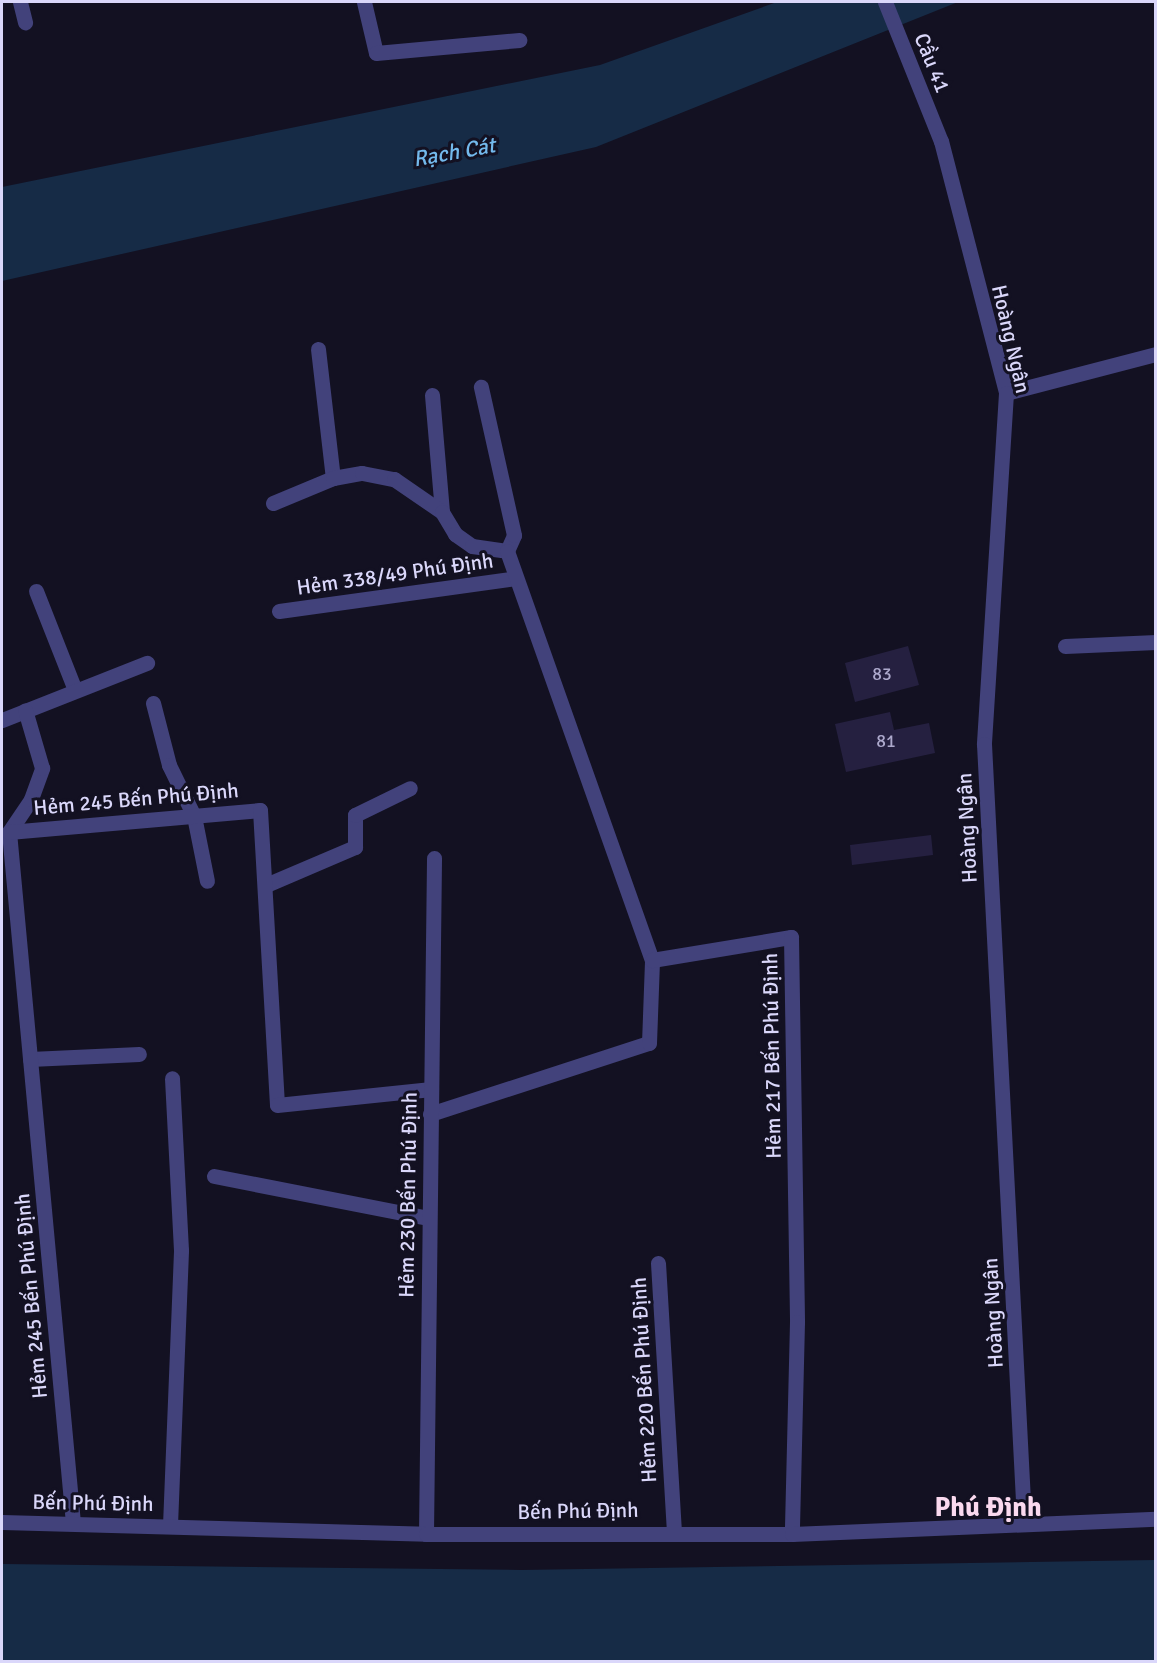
<!DOCTYPE html>
<meta charset="utf-8">
<style>
body{margin:0}
#map{position:relative;width:1157px;height:1663px;overflow:hidden;background:#131122;font-family:Signika,sans-serif}
div>[style]{position:absolute}
[style*='--x']{left:calc(var(--x)*1px);top:calc(var(--y)*1px);width:calc(var(--w)*1px);rotate:calc(var(--a)*1deg)}
.water>*{inset:0;background:#162b46}
.building>*{inset:0;background:#252040}
.service>*{height:15px;margin:-7.5px;padding:0 7.5px;transform-origin:7.5px;border-radius:7.5px;background:#42427b}
.minor>*{height:15px;margin:-7.5px;padding:0 7.5px;transform-origin:7.5px;border-radius:7.5px;background:#42427b}
.tertiary>*{height:15px;margin:-7.5px;padding:0 7.5px;transform-origin:7.5px;border-radius:7.5px;background:#42427b}
span{translate:-50% -50%;white-space:nowrap;text-align:center;line-height:1.15;-webkit-text-stroke:6px #131122;paint-order:stroke}
.number-label{font-size:18px;color:#ada9cc}
.number-label span{-webkit-text-stroke-width:0}
.street-label{font-size:21px;color:#dad7fa}
.water-label{font-size:22px;color:#73b9ec;font-style:italic}
.district-label{font-size:27px;color:#fad9ef;font-weight:700}
.frame{position:absolute;inset:0;border:3px solid #dad7fa;pointer-events:none}
</style>
<div id="map">
<div class="water">
<i style="clip-path:polygon(777px 2px,958px 2px,596px 147px,2px 281px,2px 187px,600px 65px)"></i>
<i style="clip-path:polygon(1155px 1560px,1155px 1661px,2px 1661px,2px 1564px,521px 1570px)"></i>
</div>
<div class="building">
<i style="clip-path:polygon(908px 646px,919px 685px,855px 702px,845px 663px)"></i>
<i style="clip-path:polygon(890px 712px,894px 730px,929px 723px,935px 753px,846px 772px,835px 724px)"></i>
<i style="clip-path:polygon(931px 835px,933px 855px,852px 865px,850px 845px)"></i>
</div>
<div class="service">
<i style="--x:318;--y:349;--w:130;--a:83.4"></i>
<i style="--x:432;--y:395;--w:117;--a:85.1"></i>
<i style="--x:273;--y:503;--w:65;--a:-22.6"></i>
<i style="--x:333;--y:478;--w:29;--a:-10"></i>
<i style="--x:362;--y:473;--w:33;--a:11"></i>
<i style="--x:394;--y:479;--w:58;--a:34.5"></i>
<i style="--x:442;--y:512;--w:26;--a:59"></i>
<i style="--x:455;--y:534;--w:21;--a:35"></i>
<i style="--x:472;--y:546;--w:35;--a:8"></i>
<i style="--x:507;--y:551;--w:17;--a:-66"></i>
<i style="--x:514;--y:535;--w:152;--a:-102.6"></i>
<i style="--x:36;--y:591;--w:106;--a:68.5"></i>
<i style="--x:279;--y:611;--w:239;--a:-7.9"></i>
<i style="--x:1065;--y:646;--w:91;--a:-2.5"></i>
<i style="--x:153;--y:703;--w:64;--a:75.5"></i>
<i style="--x:169;--y:765;--w:57;--a:63.9"></i>
<i style="--x:194;--y:816;--w:66;--a:78.7"></i>
<i style="--x:2;--y:720;--w:156;--a:-21.5"></i>
<i style="--x:9;--y:832;--w:40;--a:-56"></i>
<i style="--x:31;--y:799;--w:33;--a:-70"></i>
<i style="--x:42;--y:768;--w:60;--a:-106.3"></i>
<i style="--x:266;--y:885;--w:97;--a:-23.1"></i>
<i style="--x:355;--y:847;--w:32;--a:-90"></i>
<i style="--x:355;--y:815;--w:61;--a:-26.1"></i>
<i style="--x:30;--y:1059;--w:109;--a:-2.6"></i>
<i style="--x:430;--y:1114;--w:230;--a:-18"></i>
<i style="--x:649;--y:1043;--w:83;--a:-87.9"></i>
<i style="--x:214;--y:1176;--w:219;--a:11.1"></i>
<i style="--x:73;--y:1523;--w:694;--a:-95.29"></i>
<i style="--x:9;--y:832;--w:252;--a:-5"></i>
<i style="--x:260;--y:810;--w:295;--a:86.7"></i>
<i style="--x:277;--y:1105;--w:155;--a:-5.9"></i>
</div>
<div class="minor">
<i style="--x:20;--y:2;--w:21;--a:76"></i>
<i style="--x:364;--y:2;--w:52;--a:76.8"></i>
<i style="--x:376;--y:53;--w:144;--a:-5.2"></i>
<i style="--x:1006;--y:393;--w:155;--a:-14.6"></i>
<i style="--x:507;--y:551;--w:434;--a:70.5"></i>
<i style="--x:652;--y:960;--w:141;--a:-9.4"></i>
<i style="--x:791;--y:937;--w:385;--a:89.1"></i>
<i style="--x:797;--y:1322;--w:212;--a:91.4"></i>
<i style="--x:658;--y:1263;--w:268;--a:86.6"></i>
<i style="--x:170;--y:1525;--w:275;--a:-87.7"></i>
<i style="--x:181;--y:1250;--w:172;--a:-93"></i>
<i style="--x:426;--y:1534;--w:676;--a:-89.32"></i>
</div>
<div class="tertiary">
<i style="--x:885;--y:2;--w:150;--a:68.1"></i>
<i style="--x:941;--y:141;--w:260;--a:75.5"></i>
<i style="--x:1006;--y:393;--w:352;--a:93.6"></i>
<i style="--x:984;--y:744;--w:777;--a:87.05"></i>
<i style="--x:2;--y:1522;--w:424;--a:1.6"></i>
<i style="--x:426;--y:1534;--w:366;--a:0"></i>
<i style="--x:792;--y:1534;--w:364;--a:-2.4"></i>
</div>
<div class="number-label">
<span style="left:882px;top:674px">83</span>
<span style="left:886px;top:741px">81</span>
</div>
<div class="street-label">
<span style="left:932px;top:63px;rotate:68deg">Cầu 41</span>
<span style="left:1011px;top:339px;rotate:77deg">Hoàng Ngân</span>
<span style="left:395px;top:574px;rotate:-8deg">Hẻm 338/49 Phú Định</span>
<span style="left:136px;top:799px;rotate:-5deg">Hẻm 245 Bến Phú Định</span>
<span style="left:967px;top:828px;rotate:-93deg">Hoàng Ngân</span>
<span style="left:772px;top:1056px;rotate:-91deg">Hẻm 217 Bến Phú Định</span>
<span style="left:408px;top:1195px;rotate:-89deg">Hẻm 230 Bến Phú Định</span>
<span style="left:31px;top:1296px;rotate:-95deg">Hẻm 245 Bến Phú Định</span>
<span style="left:993px;top:1313px;rotate:-93deg">Hoàng Ngân</span>
<span style="left:644px;top:1380px;rotate:-93deg">Hẻm 220 Bến Phú Định</span>
<span style="left:93px;top:1503px;rotate:1deg">Bến Phú Định</span>
<span style="left:578px;top:1511px;rotate:-1deg">Bến Phú Định</span>
</div>
<div class="water-label">
<span style="left:454px;top:152px;rotate:-10deg">Rạch Cát</span>
</div>
<div class="district-label">
<span style="left:988px;top:1508px">Phú Định</span>
</div>
<div class="frame"></div>
</div>
